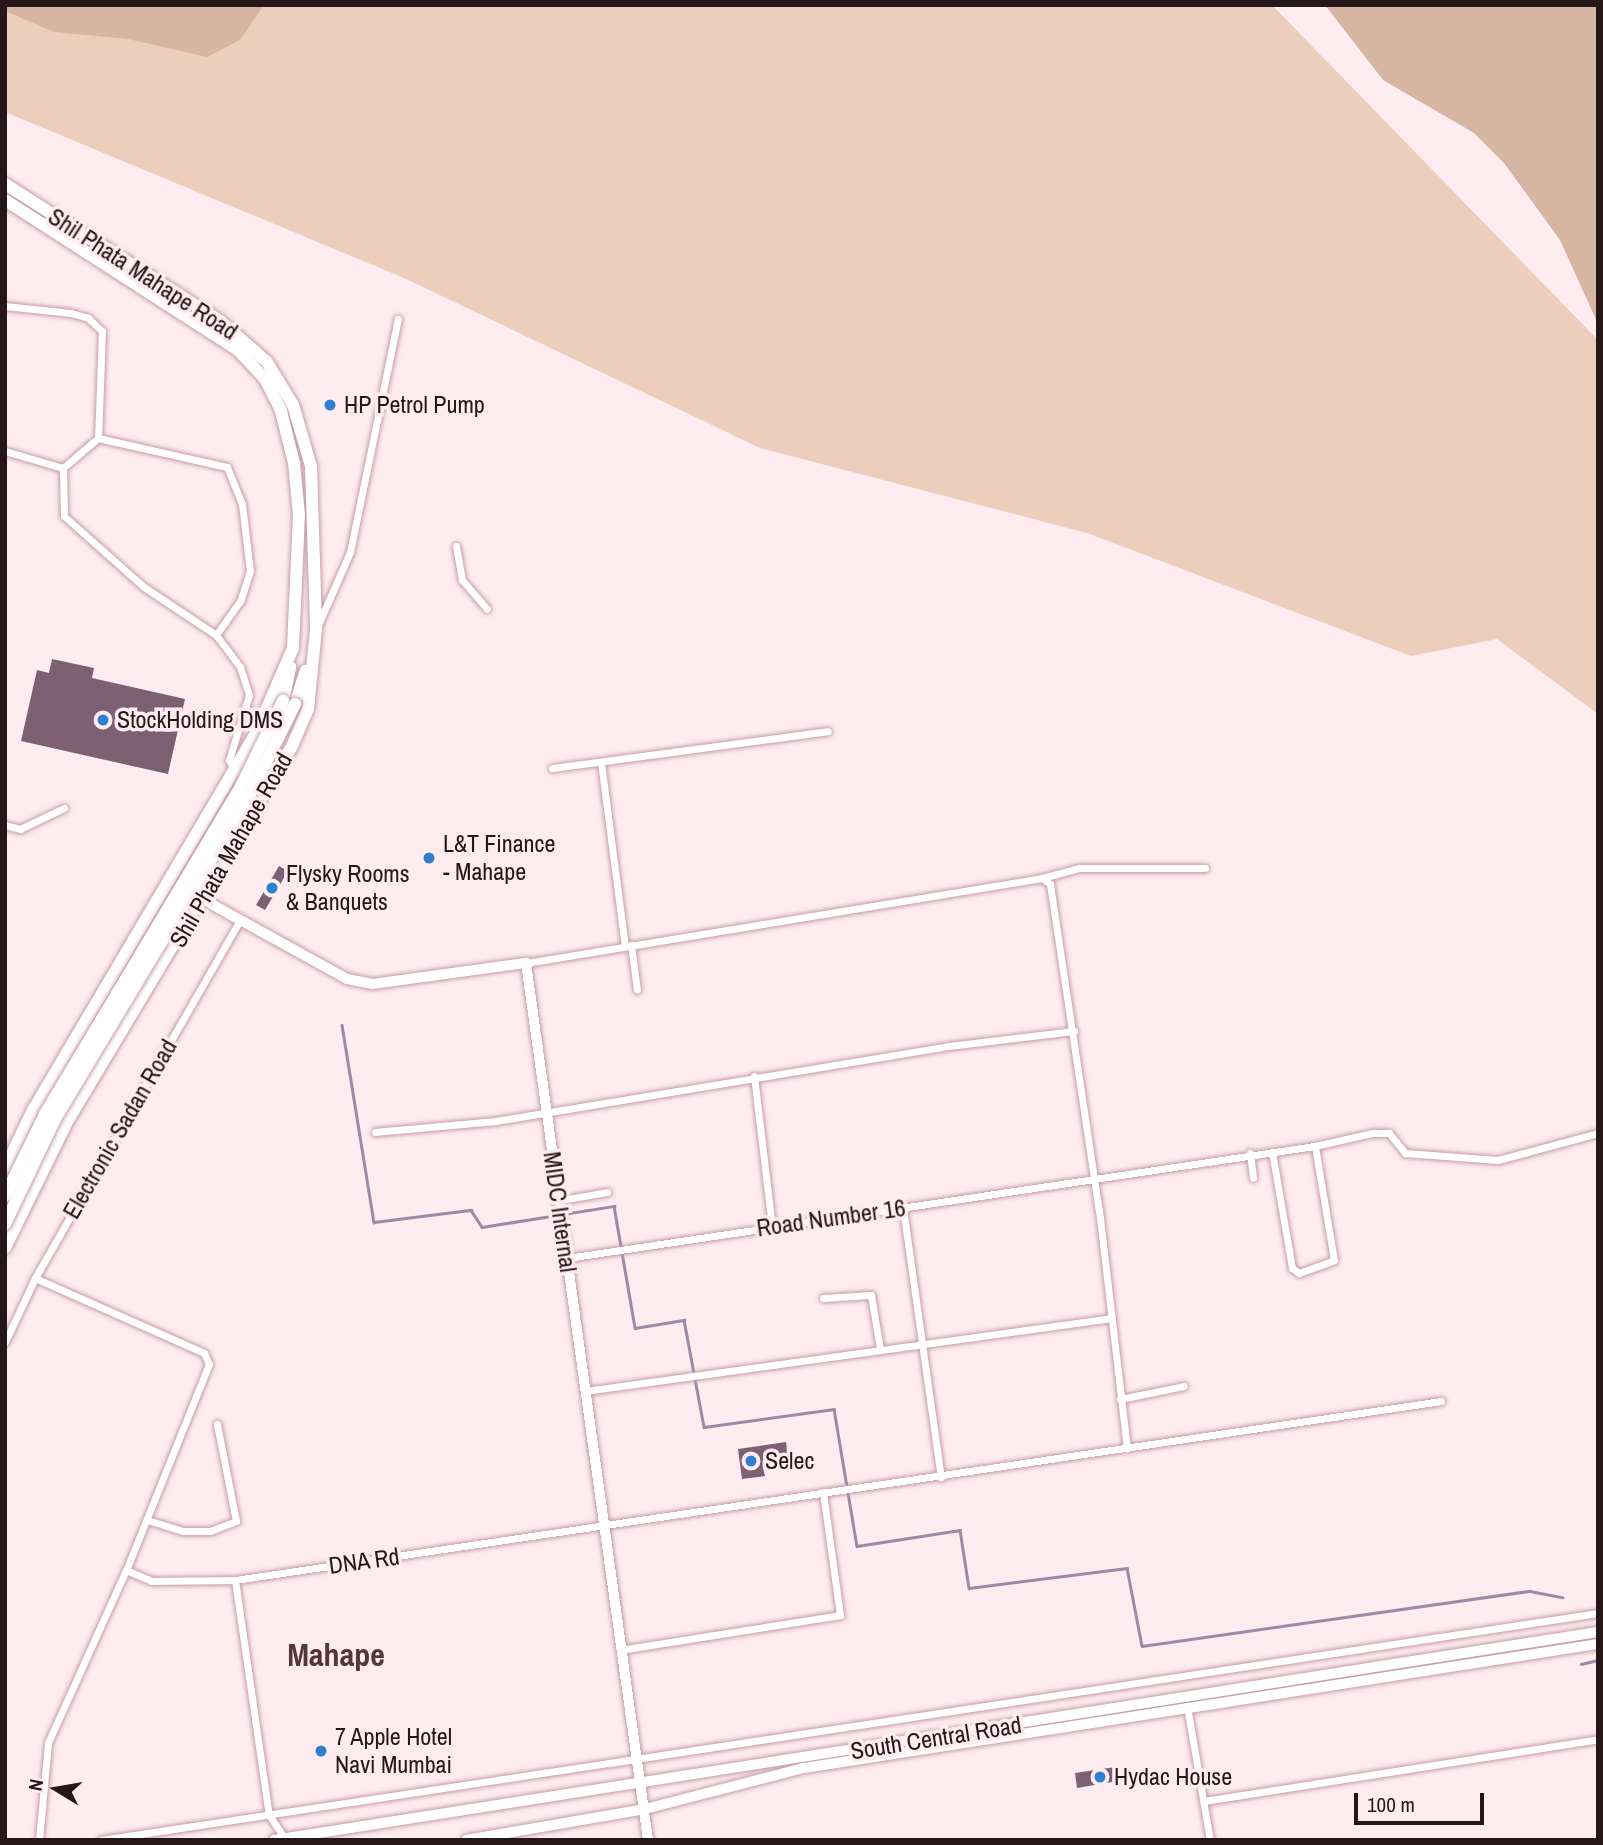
<!DOCTYPE html>
<style>
body{margin:0}
#map{position:relative;width:1603px;height:1845px;overflow:hidden;background:#feecf0;font-family:"Archivo Narrow",sans-serif}
div>[style]{position:absolute}
[style*='--x']{left:calc(var(--x)*1px);top:calc(var(--y)*1px);width:calc(var(--w)*1px);rotate:calc(var(--a)*1deg)}
.green>*{inset:0;background:#edcebd}
.forest>*{inset:0;background:#d7b5a3}
.stream>*{height:2.5px;margin:-1.25px;padding:0 1.25px;transform-origin:1.25px;border-radius:1.25px;background:#9f89a5}
.building>*{inset:0;background:#7d6072}
.roads{filter:drop-shadow(0 0 2px #c59da6) drop-shadow(0 0 2px #c59da6)}
.street>*{height:7px;margin:-3.5px;padding:0 3.5px;transform-origin:3.5px;border-radius:3.5px;background:#fff}
.secondary>*{height:10px;margin:-5px;padding:0 5px;transform-origin:5px;border-radius:5px;background:#fff}
.primary>*{height:12px;margin:-6px;padding:0 6px;transform-origin:6px;border-radius:6px;background:#fff}
.bridges{filter:drop-shadow(0 0 2px #c59da6) drop-shadow(0 0 2px #c59da6)}
.primary-bridge>*{height:12px;margin:-6px;padding:0 6px;transform-origin:6px;border-radius:6px;background:#fff}
.dots>*{width:19px;height:19px;translate:-50% -50%;box-sizing:border-box;border:4px solid #feecf0;border-radius:50%}
span{translate:-50% -50%;white-space:nowrap;text-align:center;line-height:1.15;-webkit-text-stroke:7px #feecf0;paint-order:stroke}
.street-label{font-size:24px;color:#241619}
.poi-label{font-size:24px;color:#241619}
.left{translate:0 -50%;text-align:left}
.district-label{font-size:32px;color:#55343c;font-weight:700}
.frame{position:absolute;inset:0;border:7px solid #241619;pointer-events:none}
.north{position:absolute;left:21px;top:1754px;width:70px;height:70px;-webkit-text-stroke:5px #feecf0;paint-order:stroke;rotate:281deg;font-size:19px;font-weight:700;line-height:28px;text-align:center;color:#241619}
.north::after{content:'';display:block;margin:auto;width:24px;height:32px;background:#241619;clip-path:polygon(50% 0,100% 100%,50% 72%,0 100%)}
.scale{position:absolute;left:1354px;top:1793px;width:130px;height:32px;box-sizing:border-box;border:4px solid #241619;border-top:0;padding-left:9px;font-size:21px;line-height:24px;white-space:nowrap;color:#241619;-webkit-text-stroke:5px #feecf0;paint-order:stroke}
</style>
<div id="map">
<div class="green">
<i style="clip-path:polygon(5px 5px,1272px 5px,1598px 340px,1598px 714px,1497px 639px,1411px 656px,1087px 533px,760px 448px,404px 278px,5px 112px)"></i>
</div>
<div class="forest">
<i style="clip-path:polygon(5px 5px,264px 5px,240px 40px,207px 57px,128px 39px,54px 32px,5px 11px)"></i>
<i style="clip-path:polygon(1325px 5px,1598px 5px,1598px 324px,1560px 240px,1504px 163px,1474px 133px,1383px 80px)"></i>
</div>
<div class="stream">
<i style="--x:342;--y:1025;--w:200;--a:80.8"></i>
<i style="--x:374;--y:1222;--w:98;--a:-7.1"></i>
<i style="--x:471;--y:1210;--w:20;--a:57"></i>
<i style="--x:482;--y:1227;--w:76;--a:-9.1"></i>
<i style="--x:563;--y:1214;--w:52;--a:-8.9"></i>
<i style="--x:614;--y:1206;--w:124;--a:80.2"></i>
<i style="--x:635;--y:1328;--w:50;--a:-9.3"></i>
<i style="--x:684;--y:1320;--w:109;--a:79.4"></i>
<i style="--x:704;--y:1427;--w:131;--a:-7.9"></i>
<i style="--x:834;--y:1409;--w:139;--a:80.5"></i>
<i style="--x:857;--y:1546;--w:104;--a:-8.8"></i>
<i style="--x:960;--y:1530;--w:59;--a:81.2"></i>
<i style="--x:969;--y:1588;--w:159;--a:-7.2"></i>
<i style="--x:1127;--y:1568;--w:79;--a:79.1"></i>
<i style="--x:1142;--y:1646;--w:392;--a:-8.1"></i>
<i style="--x:1530;--y:1591;--w:33;--a:11"></i>
<i style="--x:1581;--y:1664;--w:17;--a:-13"></i>
</div>
<div class="building">
<i style="clip-path:polygon(52px 659px,94px 668px,92px 678px,185px 699px,168px 774px,21px 741px,37px 670px,49px 673px)"></i>
<i style="clip-path:polygon(279px 866px,288px 871px,265px 910px,256px 905px)"></i>
<i style="clip-path:polygon(786px 1442px,789px 1465px,763px 1468px,765px 1476px,742px 1479px,738px 1449px)"></i>
<i style="clip-path:polygon(1122px 1766px,1124px 1780px,1077px 1788px,1075px 1773px)"></i>
</div>
<div class="roads">
<div class="street">
<i style="--x:5;--y:306;--w:66;--a:6.1"></i>
<i style="--x:71;--y:313;--w:18;--a:16"></i>
<i style="--x:88;--y:318;--w:19;--a:43"></i>
<i style="--x:102;--y:331;--w:107;--a:92.1"></i>
<i style="--x:98;--y:438;--w:46;--a:139.4"></i>
<i style="--x:63;--y:468;--w:48;--a:88.8"></i>
<i style="--x:64;--y:516;--w:107;--a:41.6"></i>
<i style="--x:144;--y:587;--w:87;--a:33.7"></i>
<i style="--x:216;--y:635;--w:40;--a:53"></i>
<i style="--x:240;--y:667;--w:29;--a:72"></i>
<i style="--x:249;--y:695;--w:68;--a:107.1"></i>
<i style="--x:229;--y:760;--w:14;--a:60"></i>
<i style="--x:98;--y:438;--w:132;--a:12.7"></i>
<i style="--x:227;--y:467;--w:40;--a:68"></i>
<i style="--x:242;--y:504;--w:67;--a:83.2"></i>
<i style="--x:250;--y:571;--w:32;--a:108"></i>
<i style="--x:240;--y:601;--w:42;--a:125.2"></i>
<i style="--x:5;--y:451;--w:60;--a:16.3"></i>
<i style="--x:456;--y:546;--w:35;--a:80"></i>
<i style="--x:462;--y:580;--w:38;--a:49"></i>
<i style="--x:318;--y:625;--w:80;--a:-66.3"></i>
<i style="--x:350;--y:552;--w:238;--a:-78.4"></i>
<i style="--x:244;--y:709;--w:20;--a:20"></i>
<i style="--x:601;--y:762;--w:186;--a:82.6"></i>
<i style="--x:552;--y:768;--w:278;--a:-7.6"></i>
<i style="--x:5;--y:825;--w:16;--a:15"></i>
<i style="--x:20;--y:829;--w:49;--a:-25.5"></i>
<i style="--x:1042;--y:878;--w:39;--a:-15"></i>
<i style="--x:1080;--y:868;--w:125;--a:0"></i>
<i style="--x:631;--y:945;--w:45;--a:82.4"></i>
<i style="--x:526;--y:963;--w:523;--a:-9.35"></i>
<i style="--x:1042;--y:878;--w:10;--a:37"></i>
<i style="--x:1050;--y:884;--w:330;--a:81.5"></i>
<i style="--x:1099;--y:1210;--w:240;--a:83.3"></i>
<i style="--x:754;--y:1076;--w:152;--a:83.2"></i>
<i style="--x:375;--y:1132;--w:121;--a:-5.2"></i>
<i style="--x:496;--y:1121;--w:458;--a:-9.4"></i>
<i style="--x:948;--y:1046;--w:127;--a:-6.8"></i>
<i style="--x:1272;--y:1152;--w:118;--a:80.2"></i>
<i style="--x:1292;--y:1268;--w:9;--a:36"></i>
<i style="--x:1299;--y:1273;--w:37;--a:-20"></i>
<i style="--x:1334;--y:1260;--w:116;--a:-99.5"></i>
<i style="--x:1250;--y:1153;--w:25;--a:83"></i>
<i style="--x:556;--y:1201;--w:52;--a:-10"></i>
<i style="--x:903;--y:1208;--w:272;--a:82"></i>
<i style="--x:567;--y:1258;--w:756;--a:-8.52"></i>
<i style="--x:1315;--y:1146;--w:58;--a:-12.8"></i>
<i style="--x:1372;--y:1133;--w:17;--a:0"></i>
<i style="--x:1389;--y:1133;--w:26;--a:51"></i>
<i style="--x:1405;--y:1153;--w:93;--a:4.3"></i>
<i style="--x:1498;--y:1160;--w:104;--a:-15.1"></i>
<i style="--x:35;--y:1278;--w:185;--a:23.9"></i>
<i style="--x:204;--y:1353;--w:12;--a:66"></i>
<i style="--x:209;--y:1364;--w:222;--a:111.9"></i>
<i style="--x:126;--y:1570;--w:190;--a:114.3"></i>
<i style="--x:48;--y:1743;--w:97;--a:95.3"></i>
<i style="--x:823;--y:1298;--w:48;--a:-3.6"></i>
<i style="--x:871;--y:1295;--w:55;--a:80.5"></i>
<i style="--x:5;--y:1342;--w:71;--a:-64.9"></i>
<i style="--x:35;--y:1278;--w:413;--a:-60.2"></i>
<i style="--x:585;--y:1391;--w:532;--a:-7.89"></i>
<i style="--x:1120;--y:1399;--w:65;--a:-11.5"></i>
<i style="--x:147;--y:1520;--w:38;--a:17"></i>
<i style="--x:183;--y:1531;--w:27;--a:0"></i>
<i style="--x:210;--y:1531;--w:28;--a:-21"></i>
<i style="--x:236;--y:1521;--w:99;--a:-101.1"></i>
<i style="--x:126;--y:1570;--w:28;--a:23"></i>
<i style="--x:152;--y:1581;--w:83;--a:-0.7"></i>
<i style="--x:235;--y:1580;--w:1219;--a:-8.44"></i>
<i style="--x:235;--y:1580;--w:237;--a:81.8"></i>
<i style="--x:269;--y:1815;--w:30;--a:56"></i>
<i style="--x:620;--y:1650;--w:223;--a:-9"></i>
<i style="--x:840;--y:1615;--w:124;--a:-97.9"></i>
<i style="--x:1187;--y:1706;--w:136;--a:80.3"></i>
<i style="--x:1204;--y:1801;--w:399;--a:-8.9"></i>
<i style="--x:101;--y:1840;--w:1514;--a:-8.62"></i>
</div>
<div class="secondary">
<i style="--x:195;--y:895;--w:174;--a:28.9"></i>
<i style="--x:347;--y:979;--w:25;--a:11"></i>
<i style="--x:372;--y:984;--w:155;--a:-7.8"></i>
<i style="--x:526;--y:963;--w:885;--a:82.08"></i>
<i style="--x:274;--y:1840;--w:1340;--a:-8.93"></i>
<i style="--x:466;--y:1840;--w:182;--a:-9.8"></i>
<i style="--x:645;--y:1809;--w:164;--a:-14.5"></i>
<i style="--x:804;--y:1768;--w:804;--a:-8.88"></i>
</div>
<div class="primary">
<i style="--x:5;--y:184;--w:255;--a:32.5"></i>
<i style="--x:220;--y:321;--w:62;--a:41.1"></i>
<i style="--x:267;--y:362;--w:50;--a:58.8"></i>
<i style="--x:293;--y:405;--w:64;--a:73.6"></i>
<i style="--x:311;--y:466;--w:163;--a:88.2"></i>
<i style="--x:316;--y:629;--w:80;--a:95.7"></i>
<i style="--x:308;--y:709;--w:40;--a:113.4"></i>
<i style="--x:292;--y:746;--w:440;--a:120.9"></i>
<i style="--x:66;--y:1124;--w:138;--a:116.2"></i>
<i style="--x:5;--y:200;--w:277;--a:32.8"></i>
<i style="--x:238;--y:350;--w:40;--a:47"></i>
<i style="--x:265;--y:379;--w:36;--a:63"></i>
<i style="--x:281;--y:411;--w:54;--a:76"></i>
<i style="--x:294;--y:463;--w:52;--a:84.5"></i>
<i style="--x:299;--y:515;--w:133;--a:92.6"></i>
<i style="--x:293;--y:648;--w:93;--a:113.5"></i>
<i style="--x:256;--y:733;--w:436;--a:120.6"></i>
<i style="--x:34;--y:1108;--w:67;--a:115.8"></i>
<i style="--x:283;--y:701;--w:35;--a:-78"></i>
<i style="--x:295;--y:704;--w:35;--a:-72"></i>
</div>
</div>
<div class="bridges">
<div class="primary-bridge">
<i style="--x:5;--y:1196;--w:91;--a:-64"></i>
<i style="--x:45;--y:1114;--w:375;--a:-59.1"></i>
<i style="--x:238;--y:792;--w:102;--a:-63.7"></i>
<i style="--x:5;--y:1224;--w:116;--a:-64.5"></i>
<i style="--x:55;--y:1119;--w:377;--a:-59"></i>
<i style="--x:249;--y:796;--w:103;--a:-63.4"></i>
</div>
</div>
<div class="dots">
<i style="left:330px;top:405px;background:#3180d0"></i>
<i style="left:103px;top:720px;background:#3180d0"></i>
<i style="left:429px;top:858px;background:#3180d0"></i>
<i style="left:272px;top:888px;background:#3180d0"></i>
<i style="left:751px;top:1461px;background:#3180d0"></i>
<i style="left:321px;top:1751px;background:#3180d0"></i>
<i style="left:1100px;top:1777px;background:#3180d0"></i>
</div>
<div class="street-label">
<span style="left:143px;top:274px;rotate:33deg">Shil Phata Mahape Road</span>
<span style="left:231px;top:850px;rotate:-60deg">Shil Phata Mahape Road</span>
<span style="left:120px;top:1129px;rotate:-60deg">Electronic Sadan Road</span>
<span style="left:560px;top:1212px;rotate:82deg">MIDC Internal</span>
<span style="left:831px;top:1218px;rotate:-8deg">Road Number 16</span>
<span style="left:364px;top:1561px;rotate:-8deg">DNA Rd</span>
<span style="left:936px;top:1738px;rotate:-9deg">South Central Road</span>
</div>
<div class="poi-label">
<span class="left" style="left:344px;top:405px">HP Petrol Pump</span>
<span class="left" style="left:117px;top:720px">StockHolding DMS</span>
<span class="left" style="left:443px;top:858px">L&amp;T Finance<br>- Mahape</span>
<span class="left" style="left:286px;top:888px">Flysky Rooms<br>&amp; Banquets</span>
<span class="left" style="left:765px;top:1461px">Selec</span>
<span class="left" style="left:335px;top:1751px">7 Apple Hotel<br>Navi Mumbai</span>
<span class="left" style="left:1114px;top:1777px">Hydac House</span>
</div>
<div class="district-label">
<span style="left:336px;top:1655px">Mahape</span>
</div>
<div class="frame"></div>
<div class="north">N</div>
<div class="scale">100 m</div>
</div>
